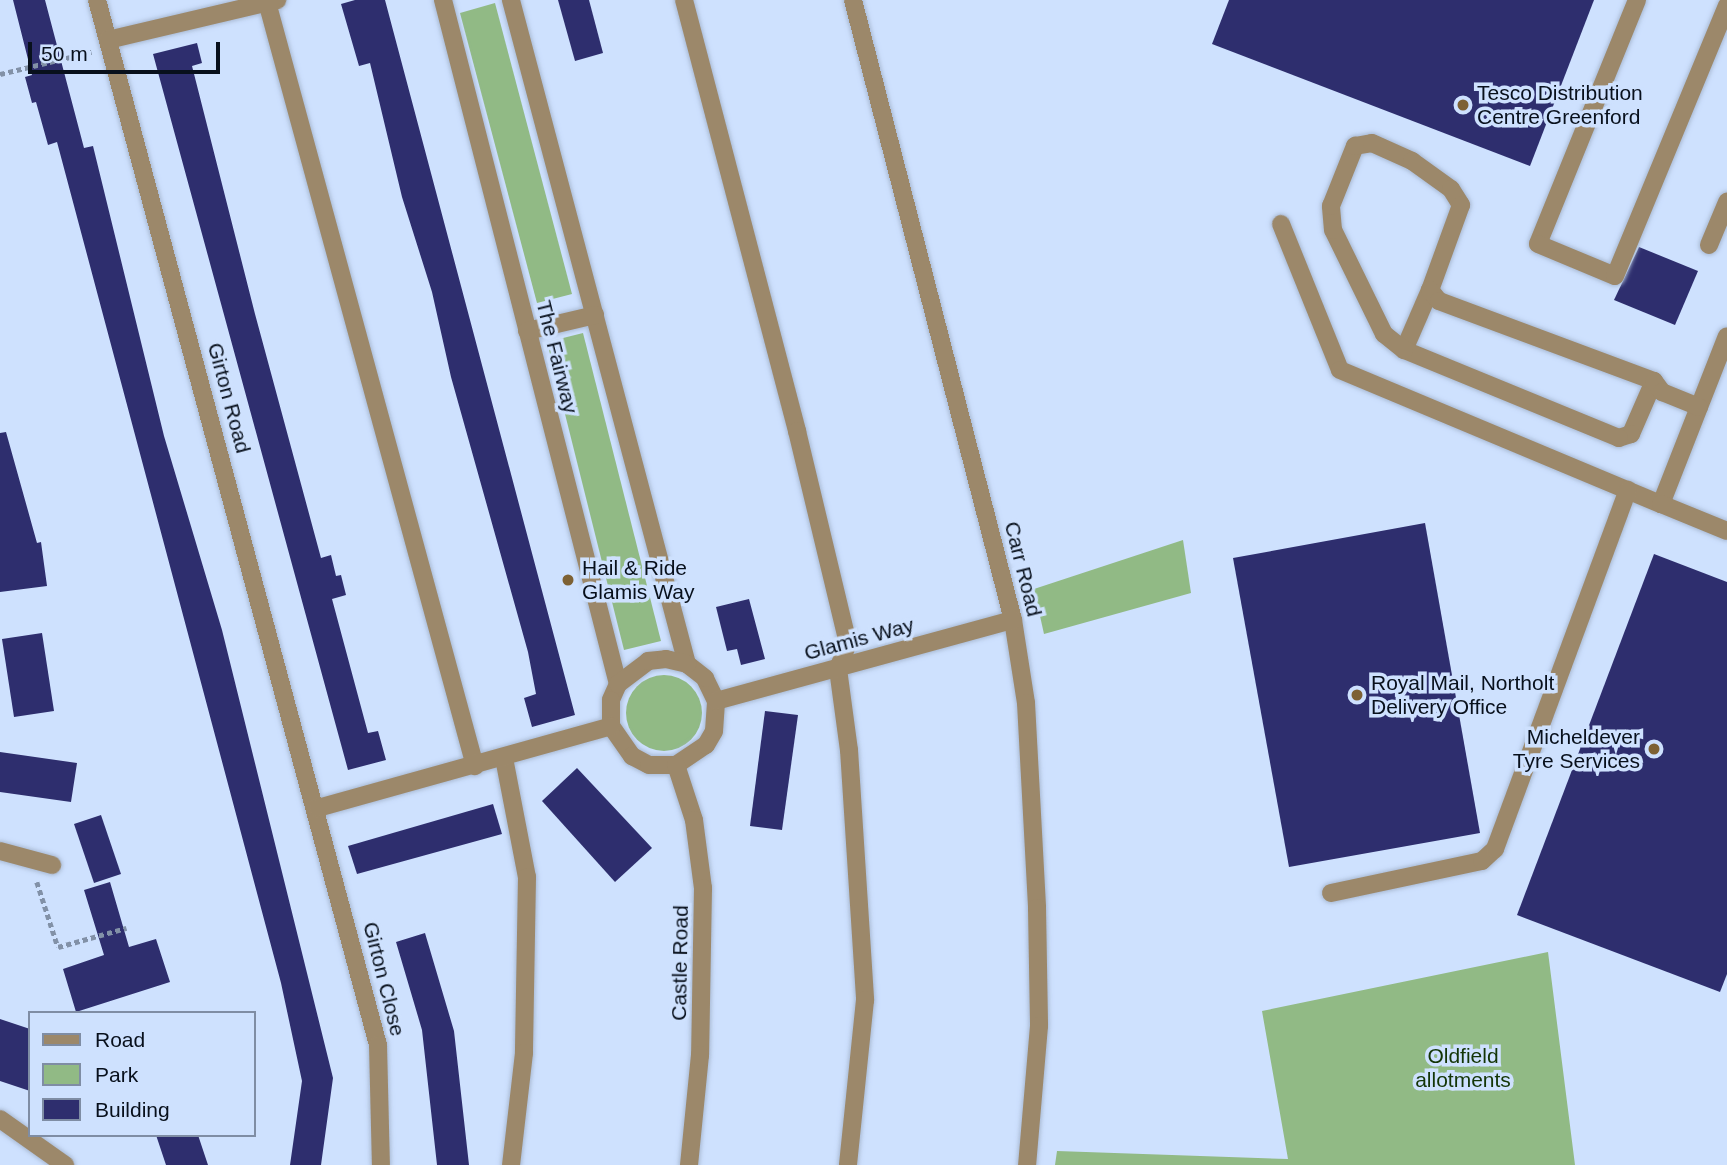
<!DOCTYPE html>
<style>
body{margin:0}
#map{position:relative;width:1727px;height:1165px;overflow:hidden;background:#cee1fe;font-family:Helvetica,sans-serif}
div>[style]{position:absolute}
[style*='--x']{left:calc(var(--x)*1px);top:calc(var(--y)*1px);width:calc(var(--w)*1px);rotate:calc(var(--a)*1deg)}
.green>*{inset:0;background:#91ba85}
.round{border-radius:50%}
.building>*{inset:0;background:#2e2e6e}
.path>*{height:4.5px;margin-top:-2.25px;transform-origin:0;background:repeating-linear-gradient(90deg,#8291a7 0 5px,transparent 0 8.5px)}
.roads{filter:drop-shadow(0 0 2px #aabbd5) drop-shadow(0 0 2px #aabbd5)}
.minor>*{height:18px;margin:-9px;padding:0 9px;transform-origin:9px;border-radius:9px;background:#9c886a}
.dots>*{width:19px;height:19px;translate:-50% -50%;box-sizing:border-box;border:4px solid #cee1fe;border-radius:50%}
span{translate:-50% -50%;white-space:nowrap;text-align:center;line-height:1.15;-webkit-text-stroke:7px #cee1fe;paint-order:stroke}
.poi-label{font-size:21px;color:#08101c}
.left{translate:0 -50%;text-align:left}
.right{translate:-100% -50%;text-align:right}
.street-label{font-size:21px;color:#08101c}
.park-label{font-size:21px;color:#133506}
.legend{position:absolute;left:28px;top:1011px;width:228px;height:126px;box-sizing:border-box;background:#cee1fe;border:2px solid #7f8da4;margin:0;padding:9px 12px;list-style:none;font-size:21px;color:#08101c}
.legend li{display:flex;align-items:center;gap:14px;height:35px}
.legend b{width:35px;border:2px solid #7f8da4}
.scale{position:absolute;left:28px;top:42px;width:192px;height:32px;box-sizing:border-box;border:4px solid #08101c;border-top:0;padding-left:9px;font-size:21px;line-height:24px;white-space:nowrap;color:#08101c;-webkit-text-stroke:5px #cee1fe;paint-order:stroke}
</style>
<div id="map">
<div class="green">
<i style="clip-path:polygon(495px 3px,572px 294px,537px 303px,460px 13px)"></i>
<i style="clip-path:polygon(583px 333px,661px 641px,624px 650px,547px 342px)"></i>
<i style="clip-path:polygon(1183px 540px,1191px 593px,1044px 634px,1034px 589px)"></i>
<i class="round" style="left:626px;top:675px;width:76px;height:76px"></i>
<i style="clip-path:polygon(1548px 952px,1575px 1165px,1055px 1165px,1057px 1151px,1288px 1159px,1262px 1011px)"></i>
</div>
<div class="building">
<i style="clip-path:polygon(13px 0,45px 0,84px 148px,93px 146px,164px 436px,222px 630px,333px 1078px,321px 1165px,290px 1165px,302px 1081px,281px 983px,57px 142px,48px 145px,36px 102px,32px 103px,25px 77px,32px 75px)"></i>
<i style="clip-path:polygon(355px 0,385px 0,575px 715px,532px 727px,524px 698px,536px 694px,528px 652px,451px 377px,432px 292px,402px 197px,370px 63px,359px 66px,341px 4px)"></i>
<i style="clip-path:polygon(558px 0,589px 0,603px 53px,575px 61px)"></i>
<i style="clip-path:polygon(1229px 0,1594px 0,1530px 166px,1212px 44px)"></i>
<i style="clip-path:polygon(197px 43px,202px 63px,192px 66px,255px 314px,321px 558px,331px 555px,336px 576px,341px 575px,346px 595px,332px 599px,368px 733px,378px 731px,386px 760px,348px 770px,153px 54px)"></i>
<i style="clip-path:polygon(1639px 247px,1698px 271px,1675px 325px,1614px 300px)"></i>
<i style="clip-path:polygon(6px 432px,37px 543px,41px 542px,47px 586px,0 592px,0 433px)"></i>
<i style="clip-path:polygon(1425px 523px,1480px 833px,1289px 867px,1233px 558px)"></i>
<i style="clip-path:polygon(1654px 554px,1727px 582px,1727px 974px,1720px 992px,1517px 915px)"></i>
<i style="clip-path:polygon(749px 599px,765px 659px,741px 665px,737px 649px,727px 651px,716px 607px)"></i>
<i style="clip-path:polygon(42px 633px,54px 711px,14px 717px,2px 639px)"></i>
<i style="clip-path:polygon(765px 711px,798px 715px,782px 830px,750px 826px)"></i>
<i style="clip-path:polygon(0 752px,77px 763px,71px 802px,0 792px)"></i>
<i style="clip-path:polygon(577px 768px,652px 848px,615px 882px,542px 801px)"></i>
<i style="clip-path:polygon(493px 804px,502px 834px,357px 874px,348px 846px)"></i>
<i style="clip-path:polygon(101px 815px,121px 874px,94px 883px,74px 824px)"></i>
<i style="clip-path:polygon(110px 882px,129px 947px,156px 939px,170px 982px,76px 1012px,63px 969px,104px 955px,84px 890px)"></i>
<i style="clip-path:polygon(425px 933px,454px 1031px,469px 1165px,437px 1165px,422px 1030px,396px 942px)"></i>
<i style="clip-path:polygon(0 1019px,30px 1029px,30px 1091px,0 1081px)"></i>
<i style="clip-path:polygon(156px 1135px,198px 1135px,208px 1165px,166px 1165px)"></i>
</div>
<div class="path">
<i style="--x:0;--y:74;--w:94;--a:-13.6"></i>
<i style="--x:37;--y:882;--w:68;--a:72.1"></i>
<i style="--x:58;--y:947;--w:71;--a:-15.6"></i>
</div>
<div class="roads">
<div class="minor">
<i style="--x:97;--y:0;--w:1082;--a:74.95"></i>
<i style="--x:378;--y:1045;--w:120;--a:88.6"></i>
<i style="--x:443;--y:0;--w:706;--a:75.65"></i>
<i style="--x:618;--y:684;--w:17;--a:114"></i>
<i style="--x:611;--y:700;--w:26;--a:90"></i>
<i style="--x:611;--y:726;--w:37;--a:55"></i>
<i style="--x:632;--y:756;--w:19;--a:28"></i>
<i style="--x:649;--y:765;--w:27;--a:0"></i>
<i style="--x:676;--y:765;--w:36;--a:-34"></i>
<i style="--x:706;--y:745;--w:16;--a:-60"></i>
<i style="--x:714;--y:731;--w:30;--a:-86"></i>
<i style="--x:716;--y:701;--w:25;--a:-116"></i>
<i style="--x:705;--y:678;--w:23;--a:-142"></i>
<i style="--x:687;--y:664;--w:687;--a:-104.85"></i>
<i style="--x:684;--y:0;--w:446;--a:75.3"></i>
<i style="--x:797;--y:431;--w:218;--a:76.5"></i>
<i style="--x:848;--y:643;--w:28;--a:111"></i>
<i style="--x:838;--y:669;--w:82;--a:82.3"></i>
<i style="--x:849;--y:750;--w:251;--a:86.3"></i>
<i style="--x:865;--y:1000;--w:166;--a:95.9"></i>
<i style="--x:853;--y:0;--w:640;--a:75.53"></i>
<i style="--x:1013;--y:620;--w:84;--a:81.1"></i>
<i style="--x:1026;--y:703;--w:205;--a:86.9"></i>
<i style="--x:1037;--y:908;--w:118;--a:89"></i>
<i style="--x:1039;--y:1026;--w:140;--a:94.9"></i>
<i style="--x:1637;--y:0;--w:263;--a:112.1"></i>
<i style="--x:1538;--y:244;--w:83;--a:22.6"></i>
<i style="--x:1615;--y:276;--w:293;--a:-67.5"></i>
<i style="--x:267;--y:2;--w:792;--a:74.77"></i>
<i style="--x:108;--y:40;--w:174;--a:-13.3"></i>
<i style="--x:1281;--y:224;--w:157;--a:68"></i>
<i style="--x:1340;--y:370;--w:348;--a:22.7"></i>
<i style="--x:1661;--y:504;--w:180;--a:-68.6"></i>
<i style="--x:1709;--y:245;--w:47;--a:-67.3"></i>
<i style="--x:527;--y:331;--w:70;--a:-13.2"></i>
<i style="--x:1404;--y:350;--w:65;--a:-66.6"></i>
<i style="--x:1654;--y:381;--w:58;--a:113.5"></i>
<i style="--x:1631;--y:434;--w:13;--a:162"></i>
<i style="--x:1619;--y:438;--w:232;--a:-157.7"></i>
<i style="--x:1404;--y:350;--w:26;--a:-141"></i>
<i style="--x:1384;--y:334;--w:116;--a:-116.1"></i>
<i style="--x:1333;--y:230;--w:24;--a:-95"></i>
<i style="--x:1331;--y:206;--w:65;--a:-68.2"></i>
<i style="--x:1355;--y:146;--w:17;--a:-10"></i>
<i style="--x:1372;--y:143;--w:44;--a:24.2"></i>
<i style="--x:1412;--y:161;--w:48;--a:35.7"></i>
<i style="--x:1451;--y:189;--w:19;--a:58"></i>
<i style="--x:1461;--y:205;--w:90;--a:110"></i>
<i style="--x:1430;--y:290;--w:14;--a:51"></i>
<i style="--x:1439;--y:301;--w:229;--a:20.4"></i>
<i style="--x:1654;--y:381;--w:14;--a:54"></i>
<i style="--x:1662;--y:392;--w:40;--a:22"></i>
<i style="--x:1661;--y:504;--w:71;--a:22.2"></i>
<i style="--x:618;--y:684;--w:38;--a:-37"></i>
<i style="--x:648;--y:661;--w:18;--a:-6"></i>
<i style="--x:666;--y:659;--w:22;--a:13"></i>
<i style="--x:716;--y:701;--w:308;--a:-15.3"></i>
<i style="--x:504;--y:758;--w:121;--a:79.1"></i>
<i style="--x:527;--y:877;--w:176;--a:91"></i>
<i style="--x:524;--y:1053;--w:113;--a:96.6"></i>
<i style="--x:676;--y:765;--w:58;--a:71.9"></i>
<i style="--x:694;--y:820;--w:69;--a:82.5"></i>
<i style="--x:703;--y:888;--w:167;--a:91"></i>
<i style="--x:700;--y:1055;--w:111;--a:95.7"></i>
<i style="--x:318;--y:808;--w:304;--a:-15.6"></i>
<i style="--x:0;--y:851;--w:54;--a:15.1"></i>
<i style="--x:1331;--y:893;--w:154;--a:-12"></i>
<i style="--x:1482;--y:861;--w:18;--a:-43"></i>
<i style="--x:1495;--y:849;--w:383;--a:-69.7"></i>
<i style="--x:0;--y:1119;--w:80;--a:35.3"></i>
</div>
</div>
<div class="dots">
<i style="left:1463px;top:105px;background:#7d6134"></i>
<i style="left:568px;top:580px;background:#7d6134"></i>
<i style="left:1357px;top:695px;background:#7d6134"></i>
<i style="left:1654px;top:749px;background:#7d6134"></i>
</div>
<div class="poi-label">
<span class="left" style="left:1477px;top:105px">Tesco Distribution<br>Centre Greenford</span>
<span class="left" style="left:582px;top:580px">Hail &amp; Ride<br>Glamis Way</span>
<span class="left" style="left:1371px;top:695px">Royal Mail, Northolt<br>Delivery Office</span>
<span class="right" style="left:1640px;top:749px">Micheldever<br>Tyre Services</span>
</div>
<div class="street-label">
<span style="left:557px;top:357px;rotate:76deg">The Fairway</span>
<span style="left:229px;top:398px;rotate:75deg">Girton Road</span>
<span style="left:1023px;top:569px;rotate:76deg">Carr Road</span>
<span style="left:859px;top:639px;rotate:-15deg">Glamis Way</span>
<span style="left:680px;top:963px;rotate:-89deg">Castle Road</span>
<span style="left:384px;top:979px;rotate:76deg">Girton Close</span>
</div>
<div class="park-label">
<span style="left:1463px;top:1068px">Oldfield<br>allotments</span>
</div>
<ul class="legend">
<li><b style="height:9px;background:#9c886a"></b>Road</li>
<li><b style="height:19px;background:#91ba85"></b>Park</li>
<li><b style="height:19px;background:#2e2e6e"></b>Building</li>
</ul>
<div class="scale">50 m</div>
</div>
